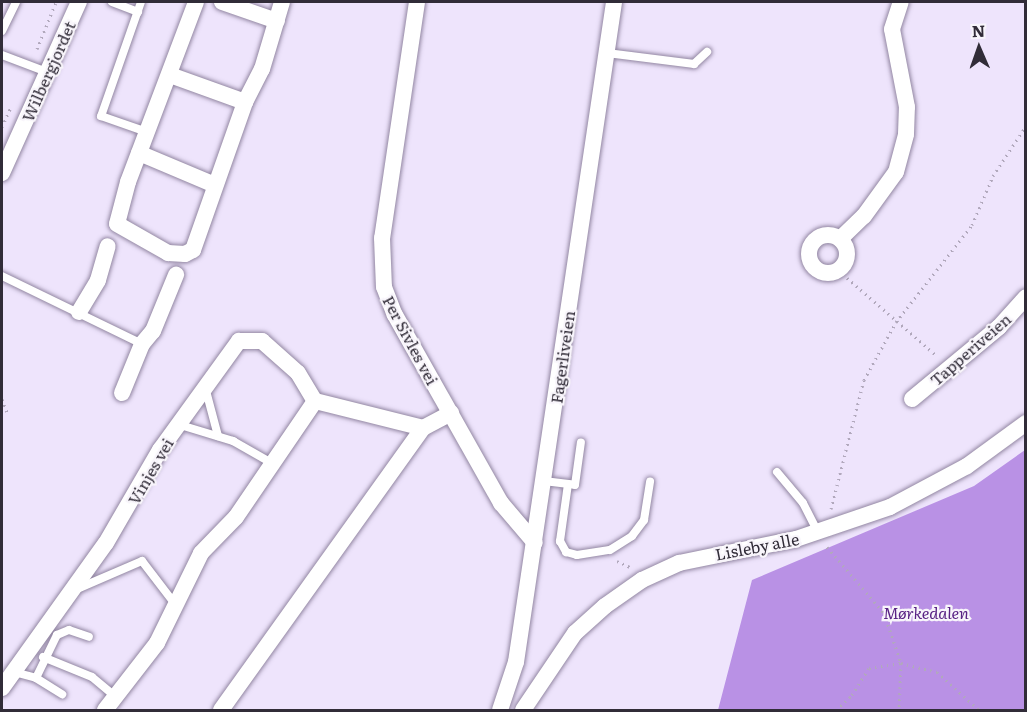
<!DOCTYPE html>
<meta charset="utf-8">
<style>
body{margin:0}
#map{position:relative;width:1027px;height:712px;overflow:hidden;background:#eee4fc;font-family:Literata,serif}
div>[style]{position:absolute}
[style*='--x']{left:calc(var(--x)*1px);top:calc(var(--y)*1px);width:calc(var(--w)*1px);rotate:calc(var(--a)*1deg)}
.forest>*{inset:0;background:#b991e5}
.path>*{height:3px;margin-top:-1.5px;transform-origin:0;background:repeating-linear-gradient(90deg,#b1a8bc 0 1.5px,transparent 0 6px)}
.roads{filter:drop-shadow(0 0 2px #9286a2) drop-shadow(0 0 2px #9286a2)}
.service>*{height:8px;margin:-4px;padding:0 4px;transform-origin:4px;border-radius:4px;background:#fff}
.minor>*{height:16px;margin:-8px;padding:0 8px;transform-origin:8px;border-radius:8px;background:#fff}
.minor>.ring{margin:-8px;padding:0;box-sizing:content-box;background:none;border:16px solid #fff;border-radius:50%}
span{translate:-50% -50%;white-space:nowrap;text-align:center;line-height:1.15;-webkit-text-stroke:4.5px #f8f5fb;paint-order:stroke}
.street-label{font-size:16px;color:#312c38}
.park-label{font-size:16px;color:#582284;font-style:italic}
.frame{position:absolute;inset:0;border:3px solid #312c38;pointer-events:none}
.north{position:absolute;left:949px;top:18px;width:60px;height:60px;-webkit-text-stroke:4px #f8f5fb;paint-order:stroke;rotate:358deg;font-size:16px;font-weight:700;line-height:24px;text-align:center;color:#312c38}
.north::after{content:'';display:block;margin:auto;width:21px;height:27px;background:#312c38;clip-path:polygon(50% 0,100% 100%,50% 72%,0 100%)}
</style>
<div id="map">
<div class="forest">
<i style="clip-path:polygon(1025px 450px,1025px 710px,718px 710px,752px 580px,974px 486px)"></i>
</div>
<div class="path">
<i style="--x:37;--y:49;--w:51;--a:-68"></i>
<i style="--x:2;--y:127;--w:22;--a:-66"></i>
<i style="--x:838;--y:270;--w:131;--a:41"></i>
<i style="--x:2;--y:399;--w:14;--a:69"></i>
<i style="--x:831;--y:509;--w:133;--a:-75.7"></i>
<i style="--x:864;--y:380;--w:66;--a:-61.1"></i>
<i style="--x:896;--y:322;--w:123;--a:-51.9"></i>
<i style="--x:972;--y:225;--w:53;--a:-66.8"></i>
<i style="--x:993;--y:176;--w:60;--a:-56.6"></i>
<i style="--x:827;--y:547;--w:87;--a:49.2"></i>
<i style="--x:884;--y:613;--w:53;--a:71.2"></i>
<i style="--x:901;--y:663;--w:47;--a:92.4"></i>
<i style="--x:617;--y:561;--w:14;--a:25"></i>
<i style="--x:836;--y:710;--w:22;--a:-43"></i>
<i style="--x:852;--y:695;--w:32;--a:-58"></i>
<i style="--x:869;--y:668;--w:32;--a:-9"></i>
<i style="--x:901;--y:663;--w:37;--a:14"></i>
<i style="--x:937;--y:672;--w:57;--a:42.1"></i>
</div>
<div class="roads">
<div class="service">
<i style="--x:112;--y:2;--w:28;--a:21"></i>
<i style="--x:141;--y:2;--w:121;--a:109.3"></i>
<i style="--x:101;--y:116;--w:49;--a:19.2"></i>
<i style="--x:2;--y:31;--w:32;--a:-64"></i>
<i style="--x:607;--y:53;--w:88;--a:7.2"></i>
<i style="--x:694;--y:64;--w:18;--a:-43"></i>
<i style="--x:2;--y:55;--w:48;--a:20.7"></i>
<i style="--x:2;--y:276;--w:156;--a:25.9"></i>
<i style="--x:205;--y:387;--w:51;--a:75.1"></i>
<i style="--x:177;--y:424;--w:59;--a:16.9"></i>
<i style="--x:233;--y:441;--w:48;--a:29.7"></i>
<i style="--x:777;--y:472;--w:40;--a:50"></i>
<i style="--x:803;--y:503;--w:34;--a:63"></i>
<i style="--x:544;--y:481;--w:31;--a:7"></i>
<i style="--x:575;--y:485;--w:43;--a:-82.1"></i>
<i style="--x:568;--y:484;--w:58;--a:98"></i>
<i style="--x:560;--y:541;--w:13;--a:61"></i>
<i style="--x:566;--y:552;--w:11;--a:15"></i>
<i style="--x:577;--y:555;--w:33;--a:-9"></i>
<i style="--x:610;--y:550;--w:26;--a:-32"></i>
<i style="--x:632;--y:536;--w:20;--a:-53"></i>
<i style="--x:644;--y:520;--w:39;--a:-81"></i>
<i style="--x:77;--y:589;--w:71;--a:-23.3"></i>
<i style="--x:142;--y:561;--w:54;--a:52.5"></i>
<i style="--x:43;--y:657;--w:53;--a:22.2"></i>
<i style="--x:92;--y:677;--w:31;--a:40"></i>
<i style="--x:14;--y:672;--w:23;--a:15"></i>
<i style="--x:36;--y:678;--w:31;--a:32"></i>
<i style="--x:36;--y:678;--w:48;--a:-64"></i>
<i style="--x:57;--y:635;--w:13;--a:-23"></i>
<i style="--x:69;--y:630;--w:21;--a:19"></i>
</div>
<div class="minor">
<i style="--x:196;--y:2;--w:192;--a:110.7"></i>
<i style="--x:128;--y:182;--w:43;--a:104.7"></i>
<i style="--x:117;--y:224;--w:59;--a:29.6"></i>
<i style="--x:168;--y:253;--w:17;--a:3"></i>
<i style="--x:185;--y:254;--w:9;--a:-27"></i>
<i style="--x:193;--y:250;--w:157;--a:-70.6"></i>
<i style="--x:245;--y:102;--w:37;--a:-63"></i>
<i style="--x:262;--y:69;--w:70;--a:-73.4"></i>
<i style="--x:222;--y:2;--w:58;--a:19.1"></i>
<i style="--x:417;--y:2;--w:239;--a:98.4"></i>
<i style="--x:382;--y:238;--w:49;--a:87.7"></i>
<i style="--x:384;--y:287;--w:30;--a:69"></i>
<i style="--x:395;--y:315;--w:216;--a:60.6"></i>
<i style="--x:501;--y:503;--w:52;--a:49.6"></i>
<i style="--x:170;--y:75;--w:80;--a:19.8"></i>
<i style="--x:139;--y:153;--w:82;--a:22.8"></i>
<i style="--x:2;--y:173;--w:188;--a:-65.8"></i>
<i class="ring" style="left:809px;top:235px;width:22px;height:22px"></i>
<i style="--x:840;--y:239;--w:33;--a:-44"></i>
<i style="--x:864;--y:216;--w:54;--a:-54"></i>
<i style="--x:896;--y:172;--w:39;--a:-75"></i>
<i style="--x:906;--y:134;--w:27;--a:-88"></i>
<i style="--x:907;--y:107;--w:79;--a:-100.9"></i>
<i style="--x:892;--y:29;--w:28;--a:-72"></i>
<i style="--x:79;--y:312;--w:37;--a:-59"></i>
<i style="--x:98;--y:280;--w:35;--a:-74"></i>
<i style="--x:122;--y:393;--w:53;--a:-67.8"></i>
<i style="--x:142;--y:344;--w:17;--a:-50"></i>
<i style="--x:153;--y:331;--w:61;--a:-67.7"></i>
<i style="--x:912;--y:399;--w:113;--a:-39.6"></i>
<i style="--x:999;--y:327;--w:40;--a:-48"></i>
<i style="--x:315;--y:401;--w:111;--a:14"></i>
<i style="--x:2;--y:688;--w:178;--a:-54.4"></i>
<i style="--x:106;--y:543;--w:108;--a:-59.9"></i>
<i style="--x:160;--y:450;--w:135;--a:-54.1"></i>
<i style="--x:239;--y:341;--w:23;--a:0"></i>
<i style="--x:262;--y:341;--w:48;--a:41.6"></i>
<i style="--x:298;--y:373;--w:33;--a:59"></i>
<i style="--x:105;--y:710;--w:85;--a:-52.2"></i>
<i style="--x:157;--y:643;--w:100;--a:-63.9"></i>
<i style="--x:201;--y:553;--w:50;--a:-45.8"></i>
<i style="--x:236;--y:517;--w:140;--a:-55.7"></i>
<i style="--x:221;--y:710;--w:347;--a:-54.4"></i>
<i style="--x:423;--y:428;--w:32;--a:-28"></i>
<i style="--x:500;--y:710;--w:51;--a:-71.6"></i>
<i style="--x:516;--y:662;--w:667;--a:-81.55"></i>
<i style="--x:523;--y:710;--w:93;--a:-56"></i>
<i style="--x:575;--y:633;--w:40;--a:-42"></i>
<i style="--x:605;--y:606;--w:45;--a:-35.1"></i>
<i style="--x:642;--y:580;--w:41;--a:-24.7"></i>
<i style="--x:679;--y:563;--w:119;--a:-11.6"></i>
<i style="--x:796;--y:539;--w:99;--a:-18.8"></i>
<i style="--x:890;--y:507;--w:87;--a:-28"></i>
<i style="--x:967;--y:466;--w:73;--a:-36.1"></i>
</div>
</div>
<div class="street-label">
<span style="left:48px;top:71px;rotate:-66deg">Wilbergjordet</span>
<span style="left:411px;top:340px;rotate:62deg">Per Sivles vei</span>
<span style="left:970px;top:349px;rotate:-41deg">Tapperiveien</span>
<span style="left:562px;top:357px;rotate:-82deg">Fagerliveien</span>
<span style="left:150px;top:471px;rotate:-60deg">Vinjes vei</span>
<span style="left:757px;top:546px;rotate:-11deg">Lisleby alle</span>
</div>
<div class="park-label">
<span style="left:926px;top:612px">Mørkedalen</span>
</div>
<div class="frame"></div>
<div class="north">N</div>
</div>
